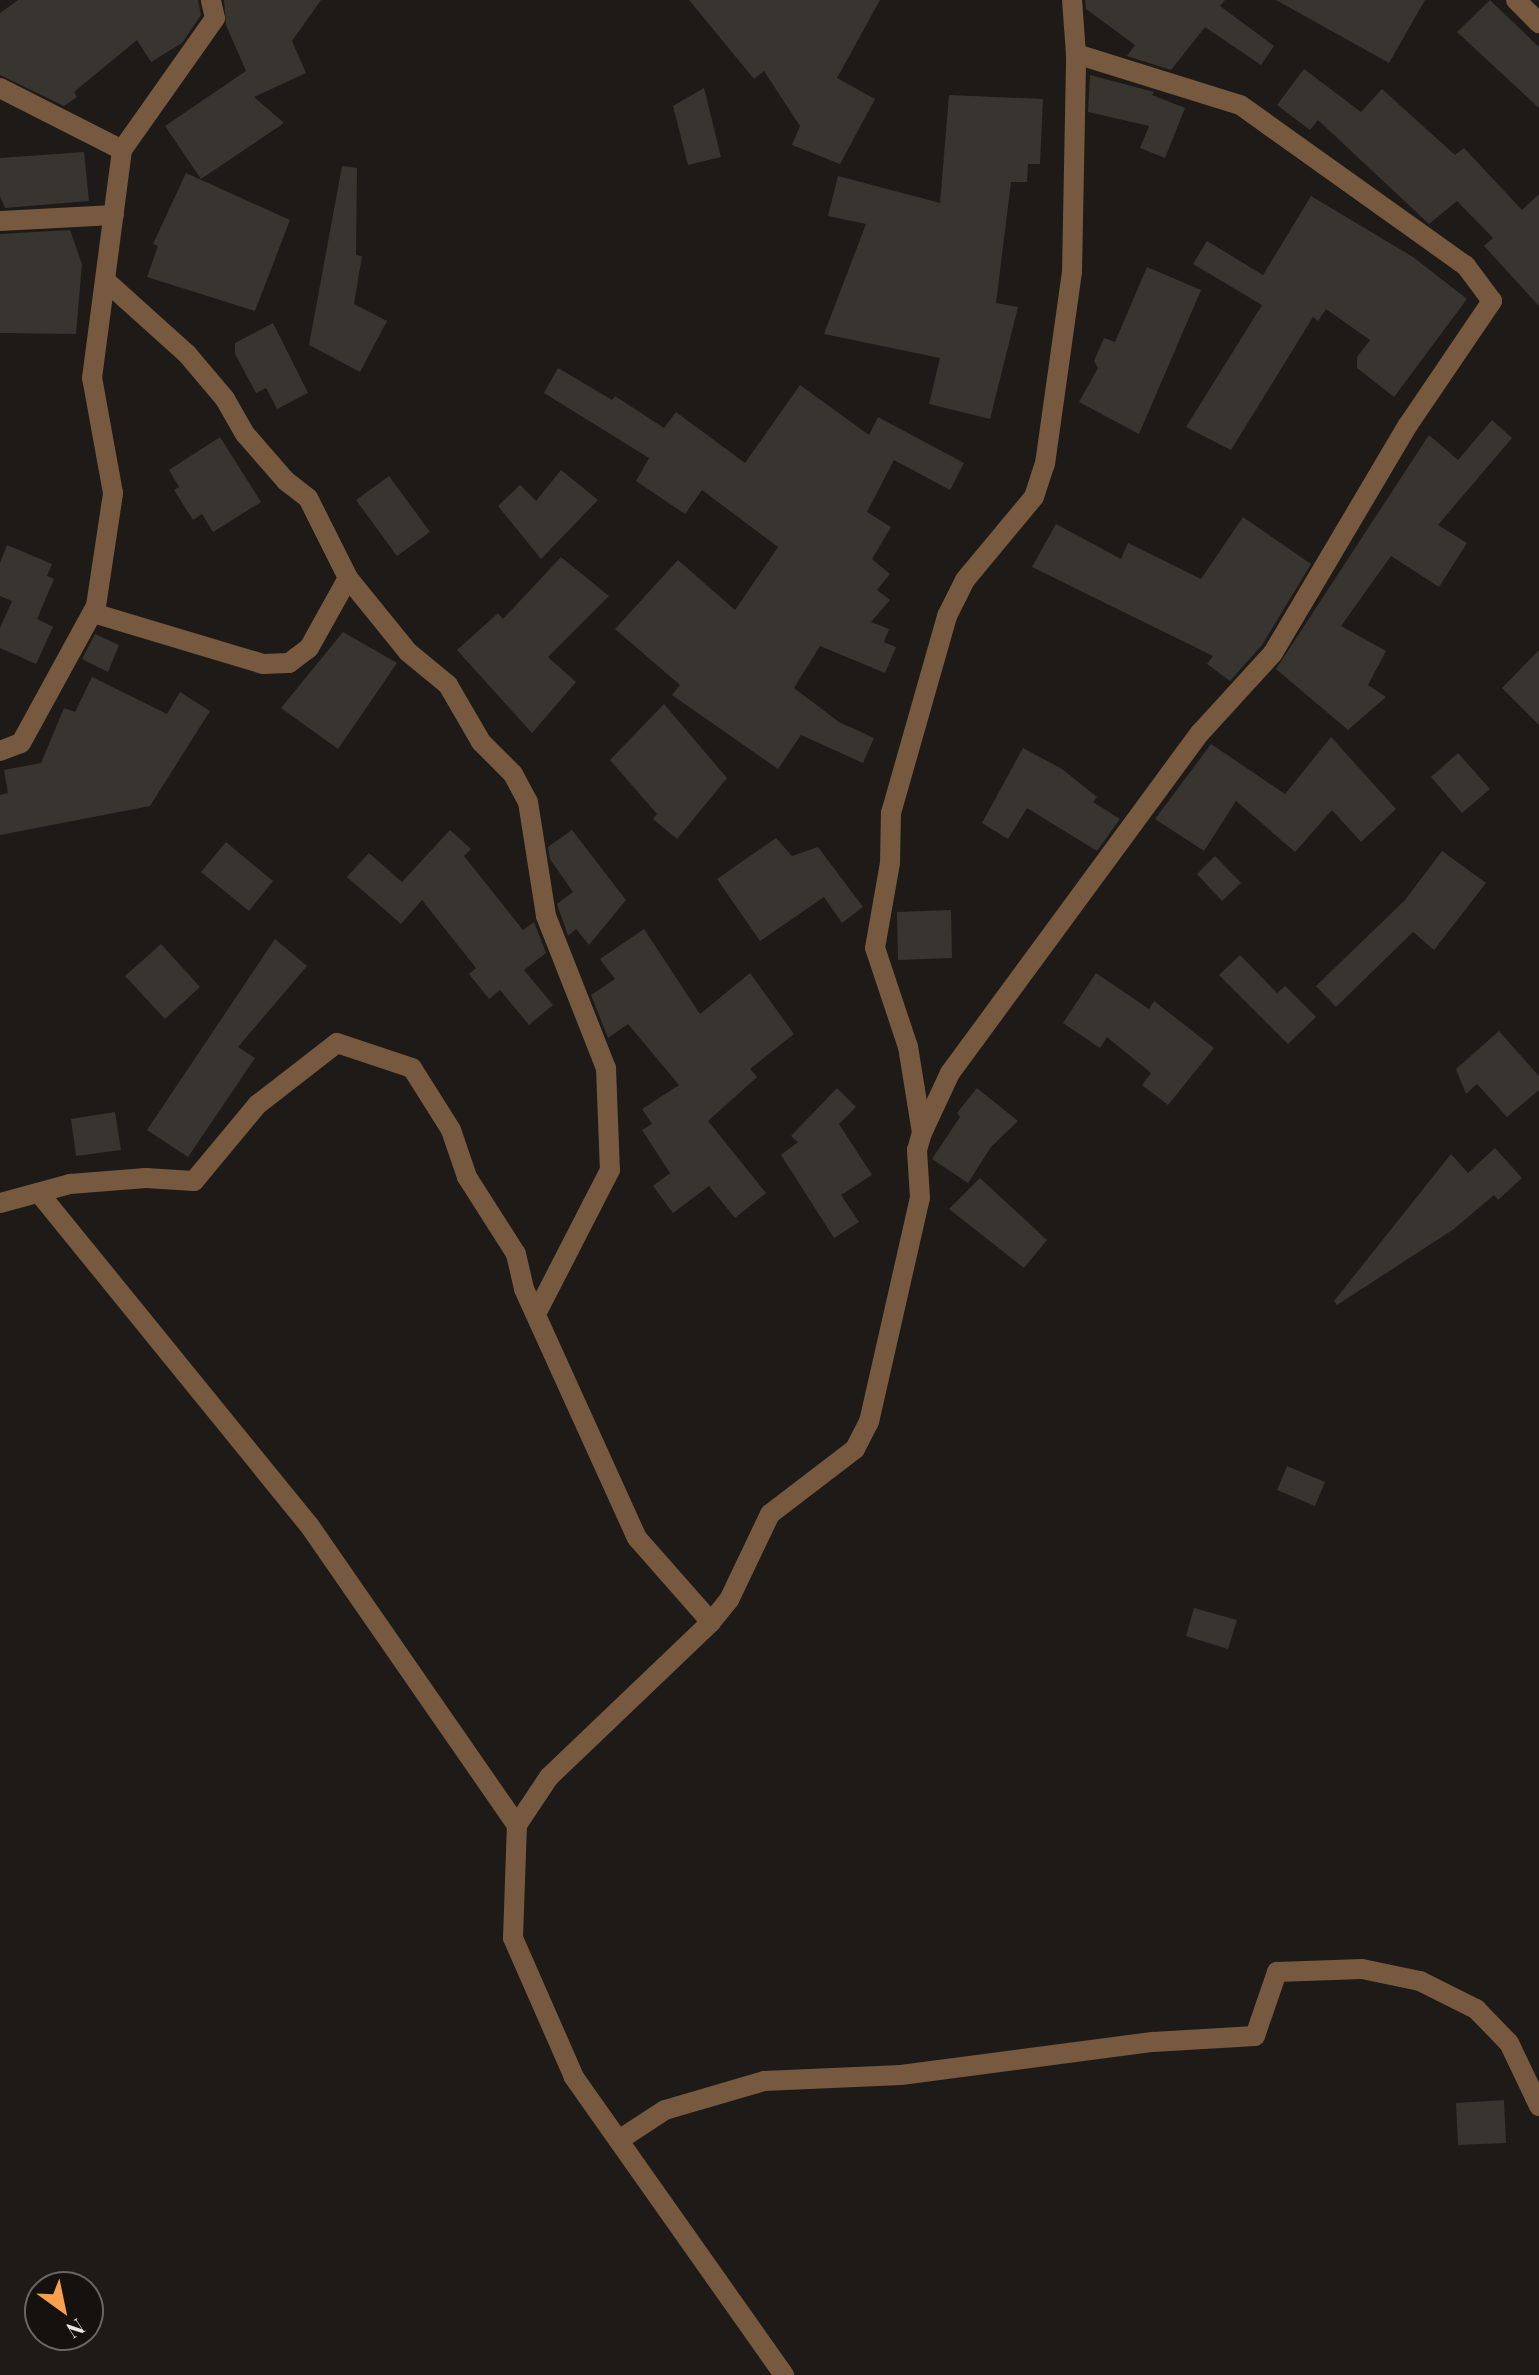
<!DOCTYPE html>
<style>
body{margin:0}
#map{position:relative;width:1539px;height:2375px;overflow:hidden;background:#1e1a17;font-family:"Playfair Display",serif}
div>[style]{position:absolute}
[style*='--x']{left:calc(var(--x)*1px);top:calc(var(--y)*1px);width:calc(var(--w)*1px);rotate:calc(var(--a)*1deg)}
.building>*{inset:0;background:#383430}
.street>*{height:20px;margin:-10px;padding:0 10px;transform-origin:10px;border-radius:10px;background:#76593e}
span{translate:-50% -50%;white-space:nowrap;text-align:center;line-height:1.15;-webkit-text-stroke:6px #15110e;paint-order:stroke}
.north{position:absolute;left:24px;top:2271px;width:80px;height:80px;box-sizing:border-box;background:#15110e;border:2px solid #696663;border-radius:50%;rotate:147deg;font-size:22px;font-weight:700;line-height:32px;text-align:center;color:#e8e5e3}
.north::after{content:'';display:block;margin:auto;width:28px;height:36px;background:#f9a04d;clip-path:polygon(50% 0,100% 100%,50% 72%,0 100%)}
</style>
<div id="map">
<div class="building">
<i style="clip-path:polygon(18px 0,198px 0,201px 15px,182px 43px,151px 62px,137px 40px,74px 92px,77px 97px,64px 106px,0 75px,0 13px)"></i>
<i style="clip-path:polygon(224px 0,321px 0,292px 41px,306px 73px,254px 97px,284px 123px,201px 179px,165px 126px,246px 71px,226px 25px)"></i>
<i style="clip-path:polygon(689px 0,880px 0,837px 78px,875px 99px,840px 164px,792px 145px,800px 126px,764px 71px,754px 79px)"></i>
<i style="clip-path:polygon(1085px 0,1225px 0,1220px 6px,1274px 46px,1261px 65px,1205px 27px,1171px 70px,1127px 56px,1135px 45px,1086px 9px)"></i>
<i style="clip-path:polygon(1276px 0,1425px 0,1389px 63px)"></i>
<i style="clip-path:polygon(1490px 0,1539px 47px,1539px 108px,1457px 32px)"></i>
<i style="clip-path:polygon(1304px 69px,1361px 112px,1382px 89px,1455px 155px,1464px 148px,1522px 210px,1539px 194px,1539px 306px,1484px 246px,1493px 238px,1457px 201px,1429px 224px,1318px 120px,1310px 130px,1277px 105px)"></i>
<i style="clip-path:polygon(1090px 75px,1154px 92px,1152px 95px,1185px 108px,1165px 158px,1140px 148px,1149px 126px,1088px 112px)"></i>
<i style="clip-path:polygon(704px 88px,721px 157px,688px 165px,673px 106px)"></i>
<i style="clip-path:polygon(949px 95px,1043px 99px,1040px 164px,1028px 164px,1027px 182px,1011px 182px,996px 303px,1018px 307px,990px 419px,929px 404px,940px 358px,824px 334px,866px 224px,828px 216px,838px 176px,940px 203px)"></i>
<i style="clip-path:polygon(84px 152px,89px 201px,5px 208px,0 196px,0 158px)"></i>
<i style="clip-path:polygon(342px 166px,357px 168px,356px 255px,362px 256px,354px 304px,387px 321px,360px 372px,309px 345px)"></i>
<i style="clip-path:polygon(186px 173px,290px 220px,255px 311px,147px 277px,158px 246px,153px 244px)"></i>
<i style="clip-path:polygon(1311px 196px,1413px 257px,1467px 299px,1394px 397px,1357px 368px,1357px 357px,1370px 340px,1326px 309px,1318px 321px,1313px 317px,1231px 450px,1186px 427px,1262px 305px,1193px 264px,1207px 241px,1263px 275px)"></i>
<i style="clip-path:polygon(70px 230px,82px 264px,76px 334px,0 333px,0 234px)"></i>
<i style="clip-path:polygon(1147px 267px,1201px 290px,1139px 434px,1079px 402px,1098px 368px,1094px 361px,1104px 338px,1115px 342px)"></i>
<i style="clip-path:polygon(273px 323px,308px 393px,277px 409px,266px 388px,256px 393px,235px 354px,235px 343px)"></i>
<i style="clip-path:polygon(558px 368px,612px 400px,615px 396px,664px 428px,676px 412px,745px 463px,800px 385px,869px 435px,878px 417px,964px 463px,950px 490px,894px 460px,867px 512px,891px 527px,872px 559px,890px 574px,877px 590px,890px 600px,871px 622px,889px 629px,884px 642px,896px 647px,885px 673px,820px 646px,794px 688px,839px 722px,874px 738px,863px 763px,801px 735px,778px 769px,672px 695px,680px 685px,615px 629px,678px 560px,735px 610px,778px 547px,702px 490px,685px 514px,636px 481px,649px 458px,544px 393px)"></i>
<i style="clip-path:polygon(1492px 420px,1512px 438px,1438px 525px,1467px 543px,1439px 587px,1391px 556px,1341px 626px,1386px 651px,1368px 685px,1386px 697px,1348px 730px,1276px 669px,1429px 435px,1458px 460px)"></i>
<i style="clip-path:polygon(220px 437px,261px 502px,213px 532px,202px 514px,193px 520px,174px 490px,179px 487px,169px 470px)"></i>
<i style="clip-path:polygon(561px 470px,598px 500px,541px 559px,498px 506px,520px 485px,536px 501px)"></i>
<i style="clip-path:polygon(389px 476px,430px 532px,397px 556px,356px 500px)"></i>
<i style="clip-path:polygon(1243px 517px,1311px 564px,1262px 645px,1230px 681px,1207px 664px,1213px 656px,1032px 567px,1056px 524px,1121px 559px,1128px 543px,1201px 579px)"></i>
<i style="clip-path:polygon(7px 545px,52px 564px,47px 576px,54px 579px,37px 619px,53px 627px,36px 664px,0 648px,0 628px,12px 601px,0 596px,0 563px)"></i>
<i style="clip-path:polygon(561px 557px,609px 596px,548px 657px,576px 682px,532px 733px,457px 650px,498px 613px,503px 619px)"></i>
<i style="clip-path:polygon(343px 632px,397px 663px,338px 749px,281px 708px)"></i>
<i style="clip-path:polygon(95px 634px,119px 645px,108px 672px,82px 659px)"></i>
<i style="clip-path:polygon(1539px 650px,1539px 725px,1502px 688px)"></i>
<i style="clip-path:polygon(92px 677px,167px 714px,180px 692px,210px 711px,150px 806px,0 835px,0 795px,8px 793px,4px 770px,41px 763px,64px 708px,75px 712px)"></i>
<i style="clip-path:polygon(664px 704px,727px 778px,677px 839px,653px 819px,657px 814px,610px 760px)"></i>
<i style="clip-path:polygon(1331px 737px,1396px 809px,1361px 842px,1332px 810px,1295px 852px,1236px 801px,1204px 851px,1155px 819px,1211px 744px,1285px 794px)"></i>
<i style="clip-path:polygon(1023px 748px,1062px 769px,1097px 797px,1093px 802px,1120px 819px,1097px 851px,1027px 808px,1008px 839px,982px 823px)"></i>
<i style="clip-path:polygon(1458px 753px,1490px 789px,1462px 813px,1431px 777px)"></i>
<i style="clip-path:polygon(450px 830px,471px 849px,464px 856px,523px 930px,534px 922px,546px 953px,524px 970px,553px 1005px,529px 1025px,500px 990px,489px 999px,469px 974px,476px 968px,422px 900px,401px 924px,347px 877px,369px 853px,402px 882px)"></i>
<i style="clip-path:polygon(572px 830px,626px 900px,589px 945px,576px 929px,568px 936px,557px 904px,573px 892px,550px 859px,548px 847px)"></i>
<i style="clip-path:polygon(776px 838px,792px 856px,818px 847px,863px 907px,842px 923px,824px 897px,760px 941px,717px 879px)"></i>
<i style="clip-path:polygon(226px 842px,273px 881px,249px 911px,201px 872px)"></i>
<i style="clip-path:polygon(1442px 851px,1486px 883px,1434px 950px,1413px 932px,1336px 1007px,1316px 986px,1405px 900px)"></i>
<i style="clip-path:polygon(1215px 856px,1241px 883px,1222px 901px,1197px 874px)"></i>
<i style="clip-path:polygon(951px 910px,952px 958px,898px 960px,897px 912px)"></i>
<i style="clip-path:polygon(644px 929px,700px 1014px,750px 973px,794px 1034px,750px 1069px,757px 1077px,708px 1121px,766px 1193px,735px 1218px,709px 1186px,673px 1213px,653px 1186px,670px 1173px,642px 1130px,652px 1124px,642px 1109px,679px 1085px,628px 1024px,608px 1038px,591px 995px,615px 979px,600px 959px)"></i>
<i style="clip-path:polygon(275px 939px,307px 966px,238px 1047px,255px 1058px,188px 1157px,147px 1130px)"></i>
<i style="clip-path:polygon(161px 944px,200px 987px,165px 1019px,125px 976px)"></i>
<i style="clip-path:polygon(1240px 955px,1277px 993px,1285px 986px,1316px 1017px,1288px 1044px,1219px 975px)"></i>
<i style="clip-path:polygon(1096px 973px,1149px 1009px,1154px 1001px,1214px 1048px,1168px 1105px,1142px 1085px,1151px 1073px,1107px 1037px,1100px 1048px,1063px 1023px)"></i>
<i style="clip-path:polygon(1499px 1031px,1539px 1076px,1539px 1090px,1507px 1117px,1477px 1084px,1466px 1094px,1456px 1069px)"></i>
<i style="clip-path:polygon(837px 1088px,856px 1107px,839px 1124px,872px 1175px,841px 1195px,859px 1222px,834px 1238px,781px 1155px,798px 1142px,791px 1136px)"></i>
<i style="clip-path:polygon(977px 1088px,1018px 1121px,991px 1147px,968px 1183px,932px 1159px,960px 1117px,957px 1113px)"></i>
<i style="clip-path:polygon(115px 1112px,121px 1150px,76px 1156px,71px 1119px)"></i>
<i style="clip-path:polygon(1495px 1148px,1522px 1178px,1498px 1200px,1494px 1195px,1454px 1229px,1337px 1305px,1334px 1301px,1451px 1154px,1468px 1173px)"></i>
<i style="clip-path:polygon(980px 1178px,1047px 1240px,1024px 1268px,949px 1209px)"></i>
<i style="clip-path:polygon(1287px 1466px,1325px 1482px,1315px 1506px,1277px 1490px)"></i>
<i style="clip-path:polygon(1194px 1608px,1237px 1620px,1228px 1649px,1186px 1636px)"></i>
<i style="clip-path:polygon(1504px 2100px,1506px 2143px,1458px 2145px,1456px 2103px)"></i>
</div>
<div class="street">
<i style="--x:1516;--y:0;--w:33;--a:45"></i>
<i style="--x:0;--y:88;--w:137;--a:26.9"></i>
<i style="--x:0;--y:221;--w:114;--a:-3"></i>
<i style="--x:107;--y:282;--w:108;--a:42"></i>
<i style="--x:187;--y:354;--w:59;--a:49.8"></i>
<i style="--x:225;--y:399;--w:40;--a:60.3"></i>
<i style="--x:245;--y:434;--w:62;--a:48.9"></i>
<i style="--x:286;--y:481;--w:28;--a:38"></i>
<i style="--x:308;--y:498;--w:89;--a:63.4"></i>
<i style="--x:348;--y:578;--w:95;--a:51"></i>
<i style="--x:408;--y:652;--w:52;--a:39.5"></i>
<i style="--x:448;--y:685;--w:66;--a:59.9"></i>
<i style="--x:481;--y:742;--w:45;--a:45"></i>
<i style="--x:513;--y:774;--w:32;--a:62"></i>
<i style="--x:528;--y:802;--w:115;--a:81"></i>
<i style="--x:546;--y:916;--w:163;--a:68.5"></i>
<i style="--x:606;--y:1068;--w:102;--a:87.8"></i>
<i style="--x:610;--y:1170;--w:157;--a:117.2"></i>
<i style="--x:93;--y:613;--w:177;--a:16.7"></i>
<i style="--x:263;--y:664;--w:26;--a:-2"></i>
<i style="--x:289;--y:663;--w:25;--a:-37"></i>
<i style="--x:309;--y:648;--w:80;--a:-60.9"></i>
<i style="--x:0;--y:751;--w:22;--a:-21"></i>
<i style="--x:21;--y:743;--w:156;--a:-61.3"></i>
<i style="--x:96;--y:606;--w:114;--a:-81.4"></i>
<i style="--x:113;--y:493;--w:117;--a:-100.3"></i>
<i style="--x:92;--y:378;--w:230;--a:-82.5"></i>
<i style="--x:122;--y:150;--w:161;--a:-54.8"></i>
<i style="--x:215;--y:18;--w:18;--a:-103"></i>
<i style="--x:922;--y:1133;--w:66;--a:-65"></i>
<i style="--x:950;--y:1073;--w:422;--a:-53.7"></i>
<i style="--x:1200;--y:733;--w:108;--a:-47.6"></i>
<i style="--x:1273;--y:653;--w:265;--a:-59.4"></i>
<i style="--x:1408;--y:425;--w:150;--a:-55.9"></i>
<i style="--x:1492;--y:301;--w:44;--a:-126.6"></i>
<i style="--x:1466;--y:266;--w:277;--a:-144.5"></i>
<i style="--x:1240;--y:105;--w:172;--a:-162.7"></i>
<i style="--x:39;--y:1193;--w:428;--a:50.9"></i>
<i style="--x:309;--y:1525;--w:365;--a:55.3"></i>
<i style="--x:0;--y:1203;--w:73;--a:-15.2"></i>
<i style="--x:70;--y:1184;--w:76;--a:-4.5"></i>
<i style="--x:146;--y:1178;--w:48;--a:3.6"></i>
<i style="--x:194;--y:1181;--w:99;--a:-50.3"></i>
<i style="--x:257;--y:1105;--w:101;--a:-37.8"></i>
<i style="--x:337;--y:1043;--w:79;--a:18.4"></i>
<i style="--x:412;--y:1068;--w:73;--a:57.8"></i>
<i style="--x:451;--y:1130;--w:50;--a:71.2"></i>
<i style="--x:467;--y:1177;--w:91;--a:57.5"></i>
<i style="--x:516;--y:1254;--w:36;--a:77"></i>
<i style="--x:524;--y:1289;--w:273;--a:65.6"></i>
<i style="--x:637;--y:1538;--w:112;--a:48.6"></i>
<i style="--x:619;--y:2140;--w:55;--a:-33.1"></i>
<i style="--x:665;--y:2110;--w:103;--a:-16.3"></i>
<i style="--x:764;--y:2081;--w:137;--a:-2.5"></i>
<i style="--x:901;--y:2075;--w:254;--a:-7.5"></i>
<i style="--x:1153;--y:2042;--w:102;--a:-3.4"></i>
<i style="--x:1255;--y:2036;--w:68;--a:-71"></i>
<i style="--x:1277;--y:1972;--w:85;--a:-2"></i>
<i style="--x:1362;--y:1969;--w:59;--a:11.7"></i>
<i style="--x:1420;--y:1981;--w:63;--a:26.6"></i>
<i style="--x:1476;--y:2009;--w:47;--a:45.9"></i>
<i style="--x:1509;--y:2043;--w:70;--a:64.5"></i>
<i style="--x:784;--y:2375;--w:365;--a:-125.2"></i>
<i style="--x:574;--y:2077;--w:152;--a:-113.7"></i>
<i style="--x:513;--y:1938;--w:113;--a:-88"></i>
<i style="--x:517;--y:1825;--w:58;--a:-56.3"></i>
<i style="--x:549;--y:1777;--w:224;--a:-43.7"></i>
<i style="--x:711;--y:1622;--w:28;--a:-51"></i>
<i style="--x:729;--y:1600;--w:95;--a:-64.5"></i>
<i style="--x:770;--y:1514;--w:107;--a:-37.4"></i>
<i style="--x:855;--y:1449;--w:30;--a:-63"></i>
<i style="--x:869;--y:1422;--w:230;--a:-77.2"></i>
<i style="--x:920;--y:1198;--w:48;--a:-93.6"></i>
<i style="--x:917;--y:1150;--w:18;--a:-74"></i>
<i style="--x:922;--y:1133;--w:87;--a:-99.2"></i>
<i style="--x:908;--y:1047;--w:104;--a:-108.4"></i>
<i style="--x:875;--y:948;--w:86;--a:-80"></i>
<i style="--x:890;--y:863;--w:50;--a:-88.9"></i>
<i style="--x:891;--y:813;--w:205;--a:-74.1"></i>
<i style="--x:947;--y:616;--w:40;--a:-63.4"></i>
<i style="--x:965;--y:580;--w:108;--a:-50.3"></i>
<i style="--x:1034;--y:497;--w:35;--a:-72"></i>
<i style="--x:1045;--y:464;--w:194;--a:-82"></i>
<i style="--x:1072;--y:272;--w:218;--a:-88.9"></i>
<i style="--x:1076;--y:54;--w:54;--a:-94.2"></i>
</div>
<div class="north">N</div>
</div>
